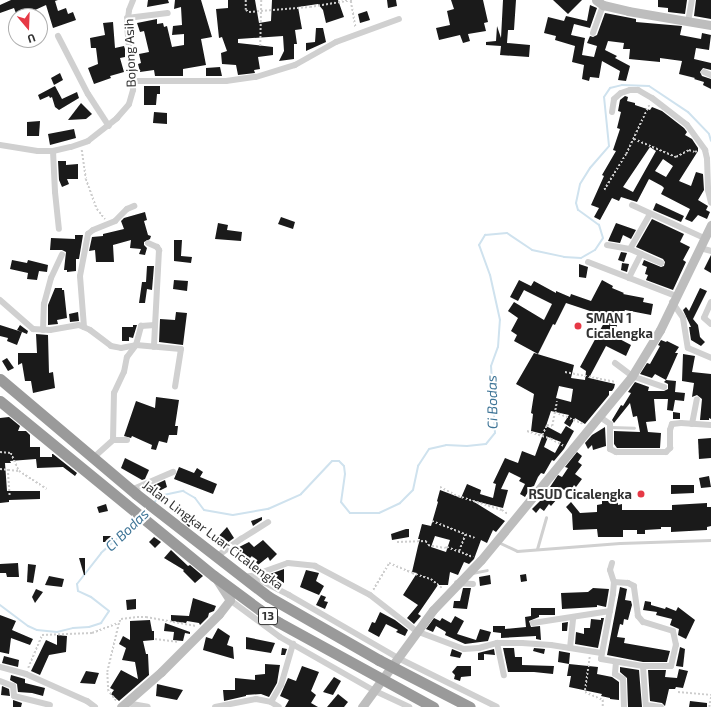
<!DOCTYPE html>
<style>
body{margin:0}
#map{position:relative;width:711px;height:707px;overflow:hidden;background:#fff;font-family:"Exo 2",sans-serif}
div>[style]{position:absolute}
[style*='--x']{left:calc(var(--x)*1px);top:calc(var(--y)*1px);width:calc(var(--w)*1px);rotate:calc(var(--a)*1deg)}
.stream>*{height:2px;margin:-1px;padding:0 1px;transform-origin:1px;border-radius:1px;background:#cfe2ee}
.building>*{inset:0;background:#1a1a1a}
.path>*{height:1.5px;margin-top:-0.75px;transform-origin:0;background:repeating-linear-gradient(90deg,#cdcdcd 0 2px,transparent 0 4px)}
.lane>*{height:3px;margin:-1.5px;padding:0 1.5px;transform-origin:1.5px;border-radius:1.5px;background:#d0d0d0}
.street>*{height:6px;margin:-3px;padding:0 3px;transform-origin:3px;border-radius:3px;background:#d0d0d0}
.secondary>*{height:9px;margin:-4.5px;padding:0 4.5px;transform-origin:4.5px;border-radius:4.5px;background:#bdbdbd}
.highway>*{height:11px;margin:-5.5px;padding:0 5.5px;transform-origin:5.5px;border-radius:5.5px;background:#9a9a9a}
.dots>*{width:11px;height:11px;translate:-50% -50%;box-sizing:border-box;border:2px solid #fff;border-radius:50%}
span{translate:-50% -50%;white-space:nowrap;text-align:center;line-height:1.15;-webkit-text-stroke:4px #fff;paint-order:stroke}
.shield-label span{padding:1px 3px;background:#fff;border:1px solid;border-radius:3px;-webkit-text-stroke-width:0}
.shield-label{font-size:12px;color:#333;font-weight:700}
.street-label{font-size:13px;color:#333}
.poi-label{font-size:13px;color:#333;font-weight:700}
.left{translate:0 -50%;text-align:left}
.right{translate:-100% -50%;text-align:right}
.water-label{font-size:14px;color:#3f7597;font-style:italic}
.north{position:absolute;left:8px;top:8px;width:40px;height:40px;box-sizing:border-box;background:#fff;border:1px solid #adadad;border-radius:50%;rotate:161deg;font-size:11px;font-weight:700;line-height:16px;text-align:center;color:#333}
.north::after{content:'';display:block;margin:auto;width:14px;height:18px;background:#e63946;clip-path:polygon(50% 0,100% 100%,50% 72%,0 100%)}
</style>
<div id="map">
<div class="stream">
<i style="--x:154;--y:503;--w:9;--a:-54"></i>
<i style="--x:159;--y:496;--w:25;--a:-12"></i>
<i style="--x:183;--y:491;--w:14;--a:30"></i>
<i style="--x:195;--y:498;--w:15;--a:53"></i>
<i style="--x:204;--y:510;--w:29;--a:10"></i>
<i style="--x:233;--y:515;--w:36;--a:-10"></i>
<i style="--x:268;--y:509;--w:36;--a:-24"></i>
<i style="--x:301;--y:494;--w:45;--a:-46.8"></i>
<i style="--x:332;--y:461;--w:7;--a:0"></i>
<i style="--x:339;--y:461;--w:7;--a:45"></i>
<i style="--x:344;--y:466;--w:8;--a:83"></i>
<i style="--x:345;--y:474;--w:28;--a:98"></i>
<i style="--x:341;--y:502;--w:14;--a:51"></i>
<i style="--x:350;--y:513;--w:29;--a:0"></i>
<i style="--x:379;--y:513;--w:23;--a:-25"></i>
<i style="--x:400;--y:503;--w:18;--a:-45"></i>
<i style="--x:413;--y:490;--w:25;--a:-78"></i>
<i style="--x:418;--y:466;--w:20;--a:-57"></i>
<i style="--x:429;--y:449;--w:17;--a:-13"></i>
<i style="--x:446;--y:445;--w:21;--a:3"></i>
<i style="--x:467;--y:446;--w:19;--a:-6"></i>
<i style="--x:486;--y:444;--w:14;--a:-51"></i>
<i style="--x:495;--y:433;--w:67;--a:-93.4"></i>
<i style="--x:491;--y:366;--w:20;--a:-70"></i>
<i style="--x:498;--y:347;--w:27;--a:-86"></i>
<i style="--x:500;--y:320;--w:46;--a:-102.5"></i>
<i style="--x:490;--y:275;--w:32;--a:-110"></i>
<i style="--x:479;--y:245;--w:12;--a:-59"></i>
<i style="--x:485;--y:235;--w:22;--a:-5"></i>
<i style="--x:507;--y:233;--w:30;--a:34"></i>
<i style="--x:532;--y:250;--w:33;--a:12"></i>
<i style="--x:564;--y:257;--w:17;--a:3"></i>
<i style="--x:581;--y:258;--w:16;--a:-30"></i>
<i style="--x:595;--y:250;--w:14;--a:-56"></i>
<i style="--x:603;--y:238;--w:14;--a:-107"></i>
<i style="--x:599;--y:225;--w:26;--a:-144"></i>
<i style="--x:578;--y:210;--w:7;--a:-106"></i>
<i style="--x:576;--y:203;--w:19;--a:-78"></i>
<i style="--x:580;--y:184;--w:19;--a:-58"></i>
<i style="--x:590;--y:168;--w:29;--a:-49"></i>
<i style="--x:609;--y:146;--w:49;--a:-95.8"></i>
<i style="--x:604;--y:97;--w:11;--a:-56"></i>
<i style="--x:610;--y:88;--w:12;--a:-14"></i>
<i style="--x:622;--y:85;--w:27;--a:2"></i>
<i style="--x:649;--y:86;--w:47;--a:33.7"></i>
<i style="--x:688;--y:112;--w:30;--a:46"></i>
<i style="--x:709;--y:134;--w:7;--a:74"></i>
<i style="--x:0;--y:605;--w:35;--a:37"></i>
<i style="--x:28;--y:626;--w:10;--a:24"></i>
<i style="--x:37;--y:630;--w:20;--a:6"></i>
<i style="--x:57;--y:632;--w:16;--a:-14"></i>
<i style="--x:73;--y:628;--w:16;--a:-4"></i>
<i style="--x:89;--y:627;--w:13;--a:-18"></i>
<i style="--x:101;--y:623;--w:14;--a:-56"></i>
<i style="--x:109;--y:611;--w:23;--a:-142"></i>
<i style="--x:91;--y:597;--w:14;--a:-155"></i>
<i style="--x:78;--y:591;--w:7;--a:-98"></i>
<i style="--x:77;--y:584;--w:39;--a:-52"></i>
<i style="--x:101;--y:553;--w:42;--a:-42.1"></i>
<i style="--x:132;--y:525;--w:9;--a:-32"></i>
</div>
<div class="building">
<i style="clip-path:polygon(11px 0,58px 0,55px 1px,58px 11px,66px 8px,68px 14px,73px 12px,76px 20px,53px 28px,46px 5px,35px 10px,38px 16px,17px 16px,14px 8px,0 13px,0 5px)"></i>
<i style="clip-path:polygon(148px 0,168px 0,169px 3px,147px 7px)"></i>
<i style="clip-path:polygon(175px 0,201px 0,212px 37px,201px 39px,206px 65px,183px 69px,183px 76px,155px 76px,154px 70px,140px 72px,138px 64px,141px 63px,139px 54px,149px 52px,144px 31px,140px 32px,137px 23px,157px 19px,157px 24px,163px 23px,164px 27px,167px 26px,172px 47px,184px 45px,184px 34px,172px 35px,173px 26px,182px 25px,181px 7px,174px 9px)"></i>
<i style="clip-path:polygon(228px 0,255px 0,259px 23px,271px 21px,272px 0,338px 0,344px 17px,326px 23px,323px 10px,318px 4px,298px 7px,302px 29px,295px 30px,297px 44px,294px 44px,294px 59px,279px 61px,284px 51px,283px 36px,238px 39px,238px 43px,273px 47px,273px 55px,258px 57px,260px 69px,254px 70px,255px 73px,238px 75px,236px 65px,222px 64px,221px 53px,227px 51px,222px 37px,219px 38px,216px 9px,228px 8px)"></i>
<i style="clip-path:polygon(387px 0,396px 0,397px 6px,388px 8px)"></i>
<i style="clip-path:polygon(451px 0,483px 0,488px 22px,484px 23px,486px 31px,468px 34px,470px 41px,463px 43px,460px 35px,439px 40px,436px 28px,450px 25px,447px 11px,454px 9px)"></i>
<i style="clip-path:polygon(503px 0,516px 0,514px 30px,508px 30px,507px 43px,530px 45px,529px 57px,500px 55px,501px 46px,486px 45px,486px 42px,496px 41px,497px 26px,501px 38px)"></i>
<i style="clip-path:polygon(553px 0,582px 0,568px 14px)"></i>
<i style="clip-path:polygon(658px 0,687px 0,685px 14px,668px 12px,668px 8px,658px 7px)"></i>
<i style="clip-path:polygon(696px 0,711px 0,711px 19px,694px 16px)"></i>
<i style="clip-path:polygon(590px 5px,597px 8px,590px 28px,574px 24px,571px 35px,585px 38px,582px 55px,594px 57px,597px 46px,587px 43px,590px 36px,593px 37px,597px 35px,605px 13px,636px 19px,636px 22px,682px 26px,680px 35px,701px 39px,702px 33px,711px 35px,709px 50px,696px 48px,694px 59px,711px 63px,711px 70px,703px 68px,700px 72px,702px 76px,711px 79px,711px 89px,703px 85px,704px 82px,694px 79px,695px 78px,679px 74px,682px 61px,660px 58px,660px 62px,629px 59px,630px 49px,623px 49px,624px 43px,608px 41px,605px 50px,617px 56px,615px 58px,630px 66px,626px 81px,618px 80px,620px 71px,602px 61px,599px 78px,590px 77px,589px 81px,582px 79px,584px 65px,572px 62px,575px 46px,555px 40px,556px 36px,544px 33px,548px 17px,564px 21px,566px 16px,587px 21px)"></i>
<i style="clip-path:polygon(367px 11px,370px 20px,360px 23px,358px 14px)"></i>
<i style="clip-path:polygon(113px 22px,115px 48px,124px 46px,125px 49px,125px 57px,120px 58px,124px 72px,110px 76px,111px 78px,94px 84px,88px 68px,98px 64px,96px 48px,91px 48px,90px 38px,105px 35px,103px 23px)"></i>
<i style="clip-path:polygon(316px 28px,323px 28px,326px 42px,306px 51px,306px 43px,315px 42px)"></i>
<i style="clip-path:polygon(220px 67px,222px 76px,206px 76px,206px 68px)"></i>
<i style="clip-path:polygon(60px 73px,63px 80px,54px 85px,51px 78px)"></i>
<i style="clip-path:polygon(55px 86px,62px 99px,77px 92px,79px 98px,59px 110px,55px 107px,52px 97px,50px 98px,49px 96px,40px 100px,38px 95px)"></i>
<i style="clip-path:polygon(144px 86px,160px 86px,160px 94px,157px 94px,156px 105px,144px 105px)"></i>
<i style="clip-path:polygon(evenodd,625px 96px,628px 97px,627px 101px,635px 103px,635px 105px,650px 110px,652px 107px,662px 111px,684px 128px,687px 132px,685px 135px,692px 139px,698px 148px,698px 151px,679px 181px,691px 186px,696px 172px,703px 174px,704px 190px,698px 200px,708px 206px,706px 210px,710px 212px,707px 219px,698px 215px,692px 222px,685px 219px,690px 209px,661px 194px,664px 188px,662px 186px,649px 179px,637px 202px,621px 197px,619px 201px,612px 198px,600px 220px,594px 217px,599px 208px,591px 205px,604px 176px,602px 175px,616px 151px,613px 150px,620px 129px,617px 128px,621px 112px,618px 111px,620px 100px,625px 96px,650px 147px,656px 151px,633px 192px,623px 187px,650px 147px,625px 96px,663px 159px,673px 166px,666px 177px,655px 171px,663px 159px)"></i>
<i style="clip-path:polygon(81px 103px,92px 114px,86px 119px,68px 120px)"></i>
<i style="clip-path:polygon(154px 112px,167px 113px,167px 124px,153px 123px)"></i>
<i style="clip-path:polygon(40px 121px,39px 136px,27px 136px,27px 122px)"></i>
<i style="clip-path:polygon(74px 129px,76px 138px,50px 145px,48px 134px)"></i>
<i style="clip-path:polygon(58px 161px,66px 161px,66px 165px,78px 164px,78px 179px,67px 179px,69px 184px,62px 187px,59px 180px)"></i>
<i style="clip-path:polygon(656px 203px,684px 216px,681px 222px,653px 210px)"></i>
<i style="clip-path:polygon(145px 212px,147px 220px,144px 221px,148px 235px,151px 236px,150px 239px,144px 242px,144px 245px,147px 248px,145px 255px,139px 254px,141px 249px,130px 248px,131px 240px,113px 245px,114px 262px,96px 262px,95px 250px,89px 251px,92px 237px,103px 236px,103px 234px,124px 229px,121px 221px,124px 218px)"></i>
<i style="clip-path:polygon(281px 217px,295px 222px,293px 229px,278px 224px)"></i>
<i style="clip-path:polygon(652px 219px,684px 234px,680px 242px,690px 247px,683px 260px,686px 262px,673px 290px,646px 280px,648px 275px,645px 274px,647px 267px,642px 265px,644px 260px,661px 267px,664px 266px,665px 262px,663px 259px,636px 247px)"></i>
<i style="clip-path:polygon(218px 223px,228px 225px,227px 230px,242px 232px,241px 241px,215px 239px)"></i>
<i style="clip-path:polygon(616px 223px,636px 230px,631px 239px,623px 235px,620px 243px,608px 241px)"></i>
<i style="clip-path:polygon(75px 235px,83px 235px,79px 259px,76px 259px,76px 271px,67px 272px,67px 270px,64px 270px,66px 252px,62px 250px,50px 250px,51px 238px,75px 239px)"></i>
<i style="clip-path:polygon(174px 240px,182px 240px,181px 256px,192px 257px,191px 263px,174px 261px)"></i>
<i style="clip-path:polygon(621px 252px,627px 253px,624px 262px,618px 260px)"></i>
<i style="clip-path:polygon(711px 255px,711px 273px,704px 269px)"></i>
<i style="clip-path:polygon(12px 260px,27px 263px,28px 260px,48px 265px,47px 272px,39px 271px,37px 280px,27px 279px,28px 273px,10px 269px)"></i>
<i style="clip-path:polygon(622px 263px,629px 264px,627px 272px,621px 270px)"></i>
<i style="clip-path:polygon(579px 264px,588px 267px,586px 278px,579px 277px)"></i>
<i style="clip-path:polygon(147px 266px,154px 266px,152px 290px,147px 289px,145px 303px,139px 303px,142px 282px,146px 282px)"></i>
<i style="clip-path:polygon(174px 280px,188px 281px,187px 291px,173px 289px)"></i>
<i style="clip-path:polygon(evenodd,519px 280px,531px 286px,534px 281px,556px 293px,556px 291px,570px 297px,571px 294px,591px 301px,602px 280px,613px 286px,612px 288px,624px 293px,623px 294px,644px 298px,643px 302px,653px 304px,651px 315px,625px 310px,612px 335px,631px 345px,626px 356px,606px 346px,589px 378px,615px 384px,614px 388px,612px 391px,609px 391px,609px 395px,585px 424px,575px 418px,570px 427px,564px 423px,569px 415px,551px 411px,546px 426px,561px 434px,566px 426px,574px 431px,564px 449px,554px 461px,552px 460px,544px 474px,541px 473px,538px 477px,534px 486px,531px 487px,525px 497px,520px 494px,525px 484px,519px 481px,521px 478px,509px 472px,501px 489px,508px 490px,503px 508px,471px 500px,505px 521px,496px 532px,493px 530px,487px 543px,481px 540px,474px 559px,469px 564px,464px 562px,458px 575px,450px 572px,448px 585px,438px 585px,418px 614px,421px 616px,414px 624px,407px 618px,418px 605px,403px 595px,417px 573px,412px 572px,418px 546px,420px 539px,418px 539px,422px 524px,431px 526px,438px 502px,437px 501px,440px 490px,461px 498px,467px 484px,481px 490px,480px 494px,493px 498px,496px 484px,493px 483px,505px 458px,518px 463px,522px 451px,535px 456px,543px 434px,531px 431px,533px 414px,531px 413px,534px 394px,516px 384px,534px 353px,574px 365px,571px 378px,585px 380px,586px 371px,580px 367px,605px 321px,589px 313px,590px 311px,566px 303px,555px 325px,553px 324px,538px 354px,514px 341px,517px 335px,511px 331px,518px 318px,508px 311px,514px 302px,544px 320px,552px 304px,524px 290px,518px 301px,510px 297px,519px 280px,559px 386px,573px 389px,571px 402px,556px 398px,559px 386px,519px 280px,548px 437px,561px 442px,555px 453px,544px 447px,548px 437px,519px 280px,435px 536px,450px 540px,446px 552px,431px 547px,435px 536px)"></i>
<i style="clip-path:polygon(55px 288px,62px 288px,62px 290px,64px 290px,67px 318px,57px 320px,58px 324px,48px 325px,48px 305px)"></i>
<i style="clip-path:polygon(700px 288px,707px 291px,693px 319px,698px 325px,700px 337px,705px 342px,701px 346px,691px 340px,689px 327px,691px 327px,683px 310px,686px 307px,689px 311px)"></i>
<i style="clip-path:polygon(78px 312px,79px 321px,70px 322px,69px 314px)"></i>
<i style="clip-path:polygon(176px 312px,187px 313px,183px 345px,159px 342px,160px 319px,175px 320px)"></i>
<i style="clip-path:polygon(0 325px,22px 332px,17px 330px,20px 325px,28px 331px,27px 334px,22px 332px,17px 345px,7px 341px,8px 338px,0 336px)"></i>
<i style="clip-path:polygon(133px 325px,137px 325px,133px 338px,129px 337px,129px 341px,122px 341px,122px 327px,133px 327px)"></i>
<i style="clip-path:polygon(36px 334px,48px 335px,49px 373px,53px 372px,55px 388px,33px 393px,31px 381px,25px 381px,22px 363px,18px 365px,18px 353px,37px 353px)"></i>
<i style="clip-path:polygon(661px 340px,666px 342px,667px 341px,679px 347px,675px 353px,678px 353px,666px 380px,676px 381px,675px 392px,685px 393px,684px 401px,675px 400px,673px 411px,667px 410px,668px 399px,654px 399px,656px 421px,646px 422px,648px 432px,661px 433px,660px 448px,617px 448px,614px 444px,614px 431px,640px 432px,637px 416px,633px 417px,630px 403px,614px 423px,612px 420px,621px 405px,623px 406px,631px 393px,628px 392px,635px 382px,649px 387px,648px 391px,664px 391px,668px 389px,668px 384px,664px 382px,666px 380px,655px 374px,652px 378px,640px 374px,647px 363px,650px 364px,660px 346px,658px 345px)"></i>
<i style="clip-path:polygon(683px 354px,695px 356px,692px 372px,711px 374px,711px 419px,709px 418px,709px 420px,700px 420px,702px 399px,697px 395px,692px 397px,694px 383px,682px 381px)"></i>
<i style="clip-path:polygon(7px 358px,14px 368px,8px 371px,2px 361px)"></i>
<i style="clip-path:polygon(156px 397px,179px 400px,175px 426px,178px 426px,177px 435px,169px 435px,167px 443px,159px 441px,156px 450px,151px 449px,152px 445px,143px 441px,132px 436px,131px 438px,124px 436px,136px 401px,155px 408px)"></i>
<i style="clip-path:polygon(673px 412px,680px 413px,680px 419px,673px 419px)"></i>
<i style="clip-path:polygon(9px 417px,20px 426px,18px 431px,26px 431px,30px 435px,30px 447px,40px 447px,40px 457px,52px 457px,52px 454px,53px 454px,77px 473px,75px 476px,63px 467px,37px 468px,36px 459px,10px 461px,11px 463px,5px 463px,7px 491px,40px 491px,40px 499px,9px 500px,9px 502px,0 503px,0 418px)"></i>
<i style="clip-path:polygon(605px 427px,606px 446px,593px 450px,592px 445px,588px 449px,585px 443px,592px 435px)"></i>
<i style="clip-path:polygon(711px 438px,711px 458px,699px 459px,698px 439px)"></i>
<i style="clip-path:polygon(577px 452px,582px 456px,578px 462px,582px 465px,575px 474px,582px 479px,576px 487px,574px 485px,569px 493px,561px 488px,555px 497px,557px 499px,551px 506px,549px 504px,544px 511px,540px 508px,536px 513px,532px 509px,550px 491px,548px 490px,558px 475px,562px 477px,568px 468px,565px 467px)"></i>
<i style="clip-path:polygon(125px 458px,149px 470px,145px 479px,142px 480px,121px 468px)"></i>
<i style="clip-path:polygon(179px 467px,194px 473px,197px 468px,203px 472px,200px 477px,217px 484px,213px 494px,174px 479px)"></i>
<i style="clip-path:polygon(709px 476px,711px 487px,701px 488px,699px 478px)"></i>
<i style="clip-path:polygon(165px 480px,167px 487px,153px 494px,148px 488px)"></i>
<i style="clip-path:polygon(671px 485px,694px 485px,694px 493px,671px 494px)"></i>
<i style="clip-path:polygon(618px 497px,618px 505px,622px 504px,622px 510px,672px 510px,672px 505px,707px 503px,707px 507px,711px 507px,711px 526px,707px 527px,707px 530px,671px 532px,671px 527px,661px 527px,661px 529px,645px 530px,645px 534px,637px 534px,637px 530px,623px 530px,623px 537px,598px 537px,597px 529px,573px 530px,572px 514px,566px 507px,571px 502px,580px 513px,597px 512px,597px 505px,602px 504px,602px 498px)"></i>
<i style="clip-path:polygon(106px 504px,108px 511px,99px 513px,97px 507px)"></i>
<i style="clip-path:polygon(187px 516px,193px 523px,189px 527px,183px 521px)"></i>
<i style="clip-path:polygon(262px 517px,262px 520px,253px 526px,251px 521px)"></i>
<i style="clip-path:polygon(227px 527px,234px 538px,223px 546px,216px 539px)"></i>
<i style="clip-path:polygon(406px 529px,409px 529px,409px 537px,392px 540px,391px 534px)"></i>
<i style="clip-path:polygon(103px 536px,112px 536px,110px 542px,103px 542px)"></i>
<i style="clip-path:polygon(154px 537px,161px 542px,155px 548px,149px 542px)"></i>
<i style="clip-path:polygon(263px 540px,277px 554px,270px 561px,268px 557px,258px 565px,252px 556px,247px 561px,235px 549px,249px 542px,254px 547px)"></i>
<i style="clip-path:polygon(171px 550px,188px 566px,190px 565px,203px 576px,195px 583px,183px 571px,184px 570px,164px 558px)"></i>
<i style="clip-path:polygon(79px 558px,85px 558px,85px 575px,84px 575px)"></i>
<i style="clip-path:polygon(18px 563px,19px 577px,7px 577px,6px 573px,0 573px,0 564px)"></i>
<i style="clip-path:polygon(28px 564px,36px 565px,33px 583px,27px 582px)"></i>
<i style="clip-path:polygon(284px 569px,284px 583px,270px 574px)"></i>
<i style="clip-path:polygon(306px 570px,319px 573px,316px 581px,324px 586px,319px 595px,300px 587px)"></i>
<i style="clip-path:polygon(526px 574px,527px 581px,521px 582px,520px 575px)"></i>
<i style="clip-path:polygon(490px 575px,491px 584px,480px 586px,479px 577px)"></i>
<i style="clip-path:polygon(49px 576px,64px 579px,62px 587px,45px 585px)"></i>
<i style="clip-path:polygon(620px 587px,627px 589px,625px 600px,631px 601px,632px 605px,628px 620px,624px 619px,623px 625px,620px 624px,617px 637px,625px 638px,624px 643px,670px 651px,667px 662px,643px 662px,607px 655px)"></i>
<i style="clip-path:polygon(463px 588px,471px 588px,467px 609px,453px 608px,454px 601px,460px 601px)"></i>
<i style="clip-path:polygon(593px 588px,609px 589px,606px 607px,597px 605px,597px 607px,562px 609px,561px 593px,588px 592px)"></i>
<i style="clip-path:polygon(36px 589px,43px 592px,35px 603px,32px 597px)"></i>
<i style="clip-path:polygon(321px 595px,326px 597px,324px 601px,328px 602px,325px 609px,316px 605px)"></i>
<i style="clip-path:polygon(193px 598px,216px 606px,214px 611px,209px 613px,208px 617px,200px 625px,199px 623px,187px 621px,186px 623px,171px 621px,171px 615px,189px 616px)"></i>
<i style="clip-path:polygon(136px 599px,136px 609px,127px 610px,126px 600px)"></i>
<i style="clip-path:polygon(645px 601px,651px 602px,651px 605px,665px 609px,666px 607px,676px 611px,678px 607px,695px 620px,686px 639px,678px 635px,679px 629px,670px 625px,672px 619px,656px 615px,657px 612px,643px 610px)"></i>
<i style="clip-path:polygon(531px 608px,555px 608px,555px 615px,539px 615px,539px 617px,529px 621px,531px 627px,540px 626px,541px 640px,536px 639px,536px 636px,501px 638px,501px 633px,493px 632px,493px 626px,505px 626px,505px 629px,526px 627px,525px 617px,531px 616px)"></i>
<i style="clip-path:polygon(380px 612px,395px 620px,408px 630px,405px 636px,396px 632px,398px 630px,386px 624px,379px 637px,368px 631px,372px 622px,375px 623px)"></i>
<i style="clip-path:polygon(0 615px,16px 621px,12px 630px,33px 639px,30px 645px,11px 638px,9px 654px,0 652px)"></i>
<i style="clip-path:polygon(455px 616px,464px 621px,457px 634px,476px 640px,480px 629px,491px 632px,488px 641px,465px 644px,445px 635px,446px 632px,436px 626px,433px 632px,426px 629px,434px 618px,440px 621px,442px 618px,451px 623px)"></i>
<i style="clip-path:polygon(601px 618px,604px 618px,598px 648px,575px 644px,576px 632px,584px 634px,584px 628px,590px 628px,591px 619px,601px 620px)"></i>
<i style="clip-path:polygon(150px 620px,152px 631px,154px 631px,154px 640px,143px 641px,146px 654px,148px 654px,149px 675px,119px 701px,111px 694px,114px 690px,110px 688px,121px 670px,138px 679px,135px 662px,122px 660px,126px 648px,119px 644px,123px 636px,130px 640px,130px 621px)"></i>
<i style="clip-path:polygon(568px 622px,567px 631px,562px 631px,562px 623px)"></i>
<i style="clip-path:polygon(165px 623px,190px 632px,190px 634px,185px 633px,183px 641px,173px 640px,174px 632px,164px 631px)"></i>
<i style="clip-path:polygon(218px 628px,230px 636px,227px 645px,233px 647px,234px 659px,203px 650px,206px 637px,212px 639px)"></i>
<i style="clip-path:polygon(57px 635px,67px 636px,66px 652px,49px 655px,40px 675px,31px 671px,46px 640px,57px 645px)"></i>
<i style="clip-path:polygon(246px 637px,275px 643px,271px 653px,246px 649px)"></i>
<i style="clip-path:polygon(680px 647px,685px 649px,683px 667px,676px 666px)"></i>
<i style="clip-path:polygon(282px 648px,287px 649px,285px 655px,281px 655px)"></i>
<i style="clip-path:polygon(503px 648px,514px 648px,515px 657px,522px 657px,522px 665px,554px 666px,553px 674px,534px 672px,508px 672px)"></i>
<i style="clip-path:polygon(534px 648px,545px 649px,544px 654px,533px 651px)"></i>
<i style="clip-path:polygon(452px 649px,462px 653px,460px 658px,450px 656px)"></i>
<i style="clip-path:polygon(494px 649px,495px 655px,484px 654px,484px 660px,478px 660px,478px 653px)"></i>
<i style="clip-path:polygon(559px 651px,570px 653px,569px 664px,558px 662px)"></i>
<i style="clip-path:polygon(4px 656px,19px 660px,18px 667px,2px 663px)"></i>
<i style="clip-path:polygon(265px 664px,280px 665px,277px 683px,269px 697px,261px 694px,246px 695px,246px 696px,224px 701px,223px 690px,235px 690px,235px 678px,255px 680px,255px 675px,265px 674px)"></i>
<i style="clip-path:polygon(569px 664px,598px 667px,597px 674px,612px 677px,619px 682px,619px 700px,610px 699px,610px 698px,601px 696px,602px 694px,569px 687px,571px 676px,567px 676px)"></i>
<i style="clip-path:polygon(302px 666px,319px 672px,311px 691px,316px 695px,311px 703px,318px 707px,285px 707px,289px 700px,280px 696px,288px 678px,296px 681px)"></i>
<i style="clip-path:polygon(457px 666px,471px 666px,471px 676px,461px 677px,460px 681px,454px 679px,455px 675px,452px 672px)"></i>
<i style="clip-path:polygon(620px 667px,639px 670px,642px 707px,628px 707px,627px 678px,620px 672px)"></i>
<i style="clip-path:polygon(679px 669px,688px 671px,683px 688px,676px 687px,675px 689px,669px 689px,665px 706px,662px 703px,650px 701px,648px 670px,666px 670px,665px 677px,677px 678px)"></i>
<i style="clip-path:polygon(86px 671px,99px 673px,95px 684px,80px 683px)"></i>
<i style="clip-path:polygon(11px 675px,25px 679px,25px 683px,45px 688px,43px 696px,32px 693px,18px 692px,17px 684px,10px 680px)"></i>
<i style="clip-path:polygon(334px 677px,341px 681px,333px 695px,323px 692px)"></i>
<i style="clip-path:polygon(157px 684px,183px 690px,177px 700px,156px 696px)"></i>
<i style="clip-path:polygon(2px 686px,9px 689px,10px 696px,1px 695px)"></i>
<i style="clip-path:polygon(338px 694px,348px 702px,344px 707px,327px 707px)"></i>
<i style="clip-path:polygon(13px 700px,22px 703px,21px 707px,13px 707px)"></i>
<i style="clip-path:polygon(690px 701px,707px 703px,707px 707px,689px 707px)"></i>
</div>
<div class="path">
<i style="--x:246;--y:0;--w:10;--a:90"></i>
<i style="--x:246;--y:10;--w:4;--a:34"></i>
<i style="--x:249;--y:12;--w:61;--a:-4.7"></i>
<i style="--x:310;--y:7;--w:43;--a:-9.5"></i>
<i style="--x:351;--y:1;--w:27;--a:80"></i>
<i style="--x:260;--y:46;--w:46;--a:-88.8"></i>
<i style="--x:634;--y:139;--w:46;--a:23.2"></i>
<i style="--x:676;--y:157;--w:15;--a:-28"></i>
<i style="--x:689;--y:150;--w:6;--a:18"></i>
<i style="--x:695;--y:152;--w:2;--a:-27"></i>
<i style="--x:82;--y:150;--w:29;--a:82"></i>
<i style="--x:86;--y:179;--w:32;--a:70"></i>
<i style="--x:97;--y:209;--w:13;--a:51"></i>
<i style="--x:604;--y:190;--w:42;--a:-58.6"></i>
<i style="--x:626;--y:154;--w:56;--a:-64.8"></i>
<i style="--x:565;--y:372;--w:52;--a:11.1"></i>
<i style="--x:555;--y:412;--w:30;--a:23"></i>
<i style="--x:527;--y:431;--w:25;--a:18"></i>
<i style="--x:551;--y:439;--w:15;--a:28"></i>
<i style="--x:542;--y:435;--w:11;--a:-63"></i>
<i style="--x:547;--y:425;--w:5;--a:11"></i>
<i style="--x:552;--y:426;--w:25;--a:-79"></i>
<i style="--x:0;--y:452;--w:11;--a:5"></i>
<i style="--x:11;--y:453;--w:20;--a:66"></i>
<i style="--x:0;--y:469;--w:19;--a:6"></i>
<i style="--x:19;--y:471;--w:33;--a:33"></i>
<i style="--x:8;--y:469;--w:27;--a:86"></i>
<i style="--x:440;--y:487;--w:20;--a:27"></i>
<i style="--x:458;--y:496;--w:46;--a:17.7"></i>
<i style="--x:502;--y:510;--w:7;--a:34"></i>
<i style="--x:432;--y:521;--w:46;--a:21.6"></i>
<i style="--x:397;--y:542;--w:29;--a:-2"></i>
<i style="--x:426;--y:541;--w:4;--a:63"></i>
<i style="--x:428;--y:545;--w:17;--a:10"></i>
<i style="--x:445;--y:548;--w:2;--a:-27"></i>
<i style="--x:447;--y:547;--w:28;--a:21"></i>
<i style="--x:459;--y:551;--w:19;--a:-69"></i>
<i style="--x:373;--y:590;--w:31;--a:-59"></i>
<i style="--x:389;--y:563;--w:25;--a:23"></i>
<i style="--x:412;--y:573;--w:20;--a:18"></i>
<i style="--x:431;--y:579;--w:14;--a:39"></i>
<i style="--x:155;--y:639;--w:24;--a:7"></i>
<i style="--x:590;--y:657;--w:35;--a:98"></i>
<i style="--x:585;--y:692;--w:20;--a:24"></i>
<i style="--x:603;--y:700;--w:7;--a:90"></i>
<i style="--x:28;--y:668;--w:36;--a:-67"></i>
<i style="--x:42;--y:635;--w:50;--a:-2.3"></i>
<i style="--x:92;--y:633;--w:28;--a:-21"></i>
<i style="--x:678;--y:692;--w:33;--a:5"></i>
<i style="--x:116;--y:701;--w:13;--a:-129"></i>
<i style="--x:108;--y:691;--w:19;--a:-93"></i>
<i style="--x:107;--y:672;--w:51;--a:-76.5"></i>
<i style="--x:119;--y:622;--w:4;--a:-56"></i>
<i style="--x:121;--y:619;--w:16;--a:-7"></i>
<i style="--x:137;--y:617;--w:9;--a:0"></i>
<i style="--x:146;--y:617;--w:51;--a:10.2"></i>
<i style="--x:709;--y:707;--w:10;--a:-79"></i>
</div>
<div class="lane">
<i style="--x:611;--y:427;--w:23;--a:2"></i>
<i style="--x:498;--y:542;--w:21;--a:25"></i>
<i style="--x:517;--y:551;--w:103;--a:-4.4"></i>
<i style="--x:620;--y:543;--w:91;--a:-1.9"></i>
<i style="--x:537;--y:549;--w:33;--a:-74"></i>
<i style="--x:472;--y:573;--w:15;--a:-11"></i>
</div>
<div class="street">
<i style="--x:127;--y:18;--w:41;--a:-7"></i>
<i style="--x:688;--y:22;--w:22;--a:-80"></i>
<i style="--x:593;--y:33;--w:30;--a:-70"></i>
<i style="--x:58;--y:36;--w:65;--a:62.7"></i>
<i style="--x:88;--y:94;--w:38;--a:57"></i>
<i style="--x:704;--y:72;--w:8;--a:23"></i>
<i style="--x:133;--y:81;--w:93;--a:0"></i>
<i style="--x:226;--y:81;--w:30;--a:-8"></i>
<i style="--x:256;--y:77;--w:41;--a:-17.1"></i>
<i style="--x:295;--y:65;--w:47;--a:-29.3"></i>
<i style="--x:336;--y:42;--w:67;--a:-20.1"></i>
<i style="--x:612;--y:112;--w:13;--a:-81"></i>
<i style="--x:614;--y:99;--w:9;--a:-41"></i>
<i style="--x:621;--y:93;--w:9;--a:-18"></i>
<i style="--x:630;--y:90;--w:8;--a:0"></i>
<i style="--x:638;--y:90;--w:16;--a:30"></i>
<i style="--x:652;--y:98;--w:44;--a:37.6"></i>
<i style="--x:687;--y:125;--w:31;--a:54"></i>
<i style="--x:705;--y:150;--w:9;--a:77"></i>
<i style="--x:707;--y:159;--w:31;--a:88"></i>
<i style="--x:708;--y:190;--w:13;--a:77"></i>
<i style="--x:0;--y:145;--w:38;--a:9"></i>
<i style="--x:38;--y:151;--w:15;--a:0"></i>
<i style="--x:53;--y:151;--w:18;--a:-13"></i>
<i style="--x:71;--y:147;--w:18;--a:-19"></i>
<i style="--x:88;--y:141;--w:37;--a:-38"></i>
<i style="--x:117;--y:118;--w:18;--a:-49"></i>
<i style="--x:129;--y:104;--w:15;--a:-74"></i>
<i style="--x:133;--y:90;--w:65;--a:-95.3"></i>
<i style="--x:127;--y:25;--w:15;--a:-82"></i>
<i style="--x:129;--y:10;--w:11;--a:-68"></i>
<i style="--x:53;--y:151;--w:41;--a:87.2"></i>
<i style="--x:55;--y:192;--w:37;--a:84"></i>
<i style="--x:632;--y:205;--w:79;--a:24.6"></i>
<i style="--x:148;--y:243;--w:10;--a:24"></i>
<i style="--x:157;--y:247;--w:4;--a:56"></i>
<i style="--x:159;--y:250;--w:97;--a:93"></i>
<i style="--x:607;--y:245;--w:23;--a:10"></i>
<i style="--x:630;--y:249;--w:12;--a:24"></i>
<i style="--x:641;--y:254;--w:27;--a:117"></i>
<i style="--x:700;--y:248;--w:11;--a:15"></i>
<i style="--x:630;--y:249;--w:40;--a:-60.3"></i>
<i style="--x:641;--y:254;--w:22;--a:24"></i>
<i style="--x:588;--y:262;--w:94;--a:21.1"></i>
<i style="--x:0;--y:300;--w:44;--a:41.3"></i>
<i style="--x:33;--y:329;--w:17;--a:3"></i>
<i style="--x:50;--y:330;--w:29;--a:-10"></i>
<i style="--x:79;--y:325;--w:12;--a:24"></i>
<i style="--x:90;--y:330;--w:26;--a:37"></i>
<i style="--x:111;--y:346;--w:10;--a:11"></i>
<i style="--x:121;--y:348;--w:15;--a:-11"></i>
<i style="--x:136;--y:345;--w:45;--a:5.1"></i>
<i style="--x:181;--y:349;--w:38;--a:99"></i>
<i style="--x:672;--y:302;--w:19;--a:55"></i>
<i style="--x:683;--y:318;--w:30;--a:81"></i>
<i style="--x:688;--y:348;--w:25;--a:23"></i>
<i style="--x:711;--y:302;--w:17;--a:114"></i>
<i style="--x:704;--y:318;--w:9;--a:41"></i>
<i style="--x:84;--y:327;--w:51;--a:-94.5"></i>
<i style="--x:80;--y:276;--w:43;--a:-79.2"></i>
<i style="--x:88;--y:234;--w:6;--a:-39"></i>
<i style="--x:93;--y:230;--w:24;--a:-22"></i>
<i style="--x:115;--y:221;--w:17;--a:-45"></i>
<i style="--x:127;--y:209;--w:8;--a:-23"></i>
<i style="--x:43;--y:330;--w:26;--a:-88"></i>
<i style="--x:44;--y:304;--w:27;--a:-75"></i>
<i style="--x:51;--y:278;--w:26;--a:-65"></i>
<i style="--x:615;--y:363;--w:21;--a:37"></i>
<i style="--x:632;--y:376;--w:34;--a:19"></i>
<i style="--x:600;--y:417;--w:12;--a:35"></i>
<i style="--x:610;--y:424;--w:25;--a:90"></i>
<i style="--x:610;--y:449;--w:7;--a:27"></i>
<i style="--x:616;--y:452;--w:50;--a:0"></i>
<i style="--x:666;--y:452;--w:6;--a:-45"></i>
<i style="--x:670;--y:448;--w:18;--a:-90"></i>
<i style="--x:670;--y:430;--w:6;--a:-72"></i>
<i style="--x:672;--y:424;--w:9;--a:-6"></i>
<i style="--x:681;--y:423;--w:30;--a:4"></i>
<i style="--x:692;--y:424;--w:25;--a:-79"></i>
<i style="--x:113;--y:440;--w:47;--a:-88.8"></i>
<i style="--x:114;--y:393;--w:23;--a:-65"></i>
<i style="--x:124;--y:372;--w:15;--a:-79"></i>
<i style="--x:127;--y:357;--w:15;--a:-53"></i>
<i style="--x:136;--y:345;--w:20;--a:-75"></i>
<i style="--x:141;--y:326;--w:14;--a:-4"></i>
<i style="--x:93;--y:458;--w:27;--a:-42"></i>
<i style="--x:113;--y:440;--w:14;--a:0"></i>
<i style="--x:131;--y:490;--w:46;--a:-23.2"></i>
<i style="--x:216;--y:557;--w:31;--a:-36"></i>
<i style="--x:241;--y:539;--w:32;--a:-32"></i>
<i style="--x:612;--y:563;--w:7;--a:106"></i>
<i style="--x:610;--y:570;--w:13;--a:72"></i>
<i style="--x:614;--y:582;--w:12;--a:95"></i>
<i style="--x:613;--y:594;--w:66;--a:100.5"></i>
<i style="--x:601;--y:659;--w:43;--a:9.5"></i>
<i style="--x:643;--y:666;--w:28;--a:0"></i>
<i style="--x:671;--y:666;--w:22;--a:-77"></i>
<i style="--x:676;--y:645;--w:14;--a:-102"></i>
<i style="--x:673;--y:631;--w:31;--a:-163"></i>
<i style="--x:643;--y:622;--w:8;--a:-130"></i>
<i style="--x:638;--y:616;--w:30;--a:-98"></i>
<i style="--x:634;--y:586;--w:7;--a:-153"></i>
<i style="--x:628;--y:583;--w:14;--a:-176"></i>
<i style="--x:249;--y:576;--w:3;--a:0"></i>
<i style="--x:252;--y:576;--w:42;--a:27.2"></i>
<i style="--x:289;--y:595;--w:126;--a:30"></i>
<i style="--x:398;--y:658;--w:110;--a:26.3"></i>
<i style="--x:252;--y:576;--w:38;--a:-20"></i>
<i style="--x:288;--y:563;--w:27;--a:6"></i>
<i style="--x:315;--y:566;--w:62;--a:27.8"></i>
<i style="--x:370;--y:595;--w:58;--a:38"></i>
<i style="--x:416;--y:631;--w:51;--a:20.6"></i>
<i style="--x:464;--y:649;--w:15;--a:-4"></i>
<i style="--x:479;--y:648;--w:19;--a:-16"></i>
<i style="--x:497;--y:643;--w:25;--a:0"></i>
<i style="--x:522;--y:643;--w:29;--a:4"></i>
<i style="--x:551;--y:645;--w:51;--a:9.1"></i>
<i style="--x:457;--y:583;--w:16;--a:4"></i>
<i style="--x:230;--y:600;--w:62;--a:36.5"></i>
<i style="--x:280;--y:637;--w:107;--a:29.7"></i>
<i style="--x:373;--y:690;--w:40;--a:25"></i>
<i style="--x:533;--y:623;--w:78;--a:-8.9"></i>
<i style="--x:497;--y:643;--w:33;--a:78"></i>
<i style="--x:570;--y:648;--w:31;--a:-84"></i>
<i style="--x:616;--y:662;--w:12;--a:95"></i>
<i style="--x:615;--y:674;--w:9;--a:32"></i>
<i style="--x:623;--y:679;--w:28;--a:88"></i>
<i style="--x:643;--y:666;--w:39;--a:86"></i>
<i style="--x:646;--y:705;--w:15;--a:8"></i>
<i style="--x:0;--y:667;--w:27;--a:15"></i>
<i style="--x:26;--y:674;--w:67;--a:23.9"></i>
<i style="--x:87;--y:701;--w:10;--a:37"></i>
<i style="--x:0;--y:681;--w:14;--a:21"></i>
<i style="--x:13;--y:686;--w:10;--a:84"></i>
<i style="--x:14;--y:696;--w:37;--a:14"></i>
<i style="--x:271;--y:702;--w:20;--a:-60"></i>
<i style="--x:281;--y:685;--w:43;--a:-73.7"></i>
<i style="--x:126;--y:703;--w:22;--a:10"></i>
<i style="--x:215;--y:707;--w:42;--a:-11"></i>
<i style="--x:256;--y:699;--w:15;--a:11"></i>
<i style="--x:271;--y:702;--w:9;--a:32"></i>
</div>
<div class="secondary">
<i style="--x:596;--y:0;--w:9;--a:36"></i>
<i style="--x:603;--y:5;--w:26;--a:13"></i>
<i style="--x:628;--y:11;--w:84;--a:9.6"></i>
<i style="--x:121;--y:707;--w:53;--a:-41.2"></i>
<i style="--x:161;--y:672;--w:82;--a:-45"></i>
<i style="--x:219;--y:614;--w:18;--a:-52"></i>
<i style="--x:230;--y:600;--w:24;--a:-123"></i>
<i style="--x:362;--y:707;--w:120;--a:-53.8"></i>
<i style="--x:433;--y:610;--w:69;--a:-46.2"></i>
<i style="--x:481;--y:560;--w:238;--a:-50.6"></i>
<i style="--x:632;--y:376;--w:54;--a:-58.7"></i>
<i style="--x:660;--y:330;--w:117;--a:-64.1"></i>
</div>
<div class="highway">
<i style="--x:0;--y:379;--w:178;--a:40.2"></i>
<i style="--x:136;--y:494;--w:168;--a:37.8"></i>
<i style="--x:269;--y:597;--w:127;--a:29.8"></i>
<i style="--x:379;--y:660;--w:102;--a:27.3"></i>
<i style="--x:0;--y:401;--w:276;--a:39.3"></i>
<i style="--x:214;--y:576;--w:57;--a:36.5"></i>
<i style="--x:260;--y:610;--w:22;--a:34"></i>
<i style="--x:278;--y:622;--w:177;--a:28.7"></i>
</div>
<div class="dots">
<i style="left:578px;top:326px;background:#e63946"></i>
<i style="left:641px;top:494px;background:#e63946"></i>
</div>
<div class="shield-label">
<span style="left:268px;top:616px">13</span>
</div>
<div class="street-label">
<span style="left:130px;top:53px;rotate:-92deg">Bojong Asih</span>
<span style="left:213px;top:535px;rotate:37deg">Jalan Lingkar Luar Cicalengka</span>
</div>
<div class="poi-label">
<span class="left" style="left:586px;top:326px">SMAN 1<br>Cicalengka</span>
<span class="right" style="left:632px;top:494px">RSUD Cicalengka</span>
</div>
<div class="water-label">
<span style="left:492px;top:402px;rotate:-91deg">Ci Bodas</span>
<span style="left:127px;top:530px;rotate:-44deg">Ci Bodas</span>
</div>
<div class="north">U</div>
</div>
